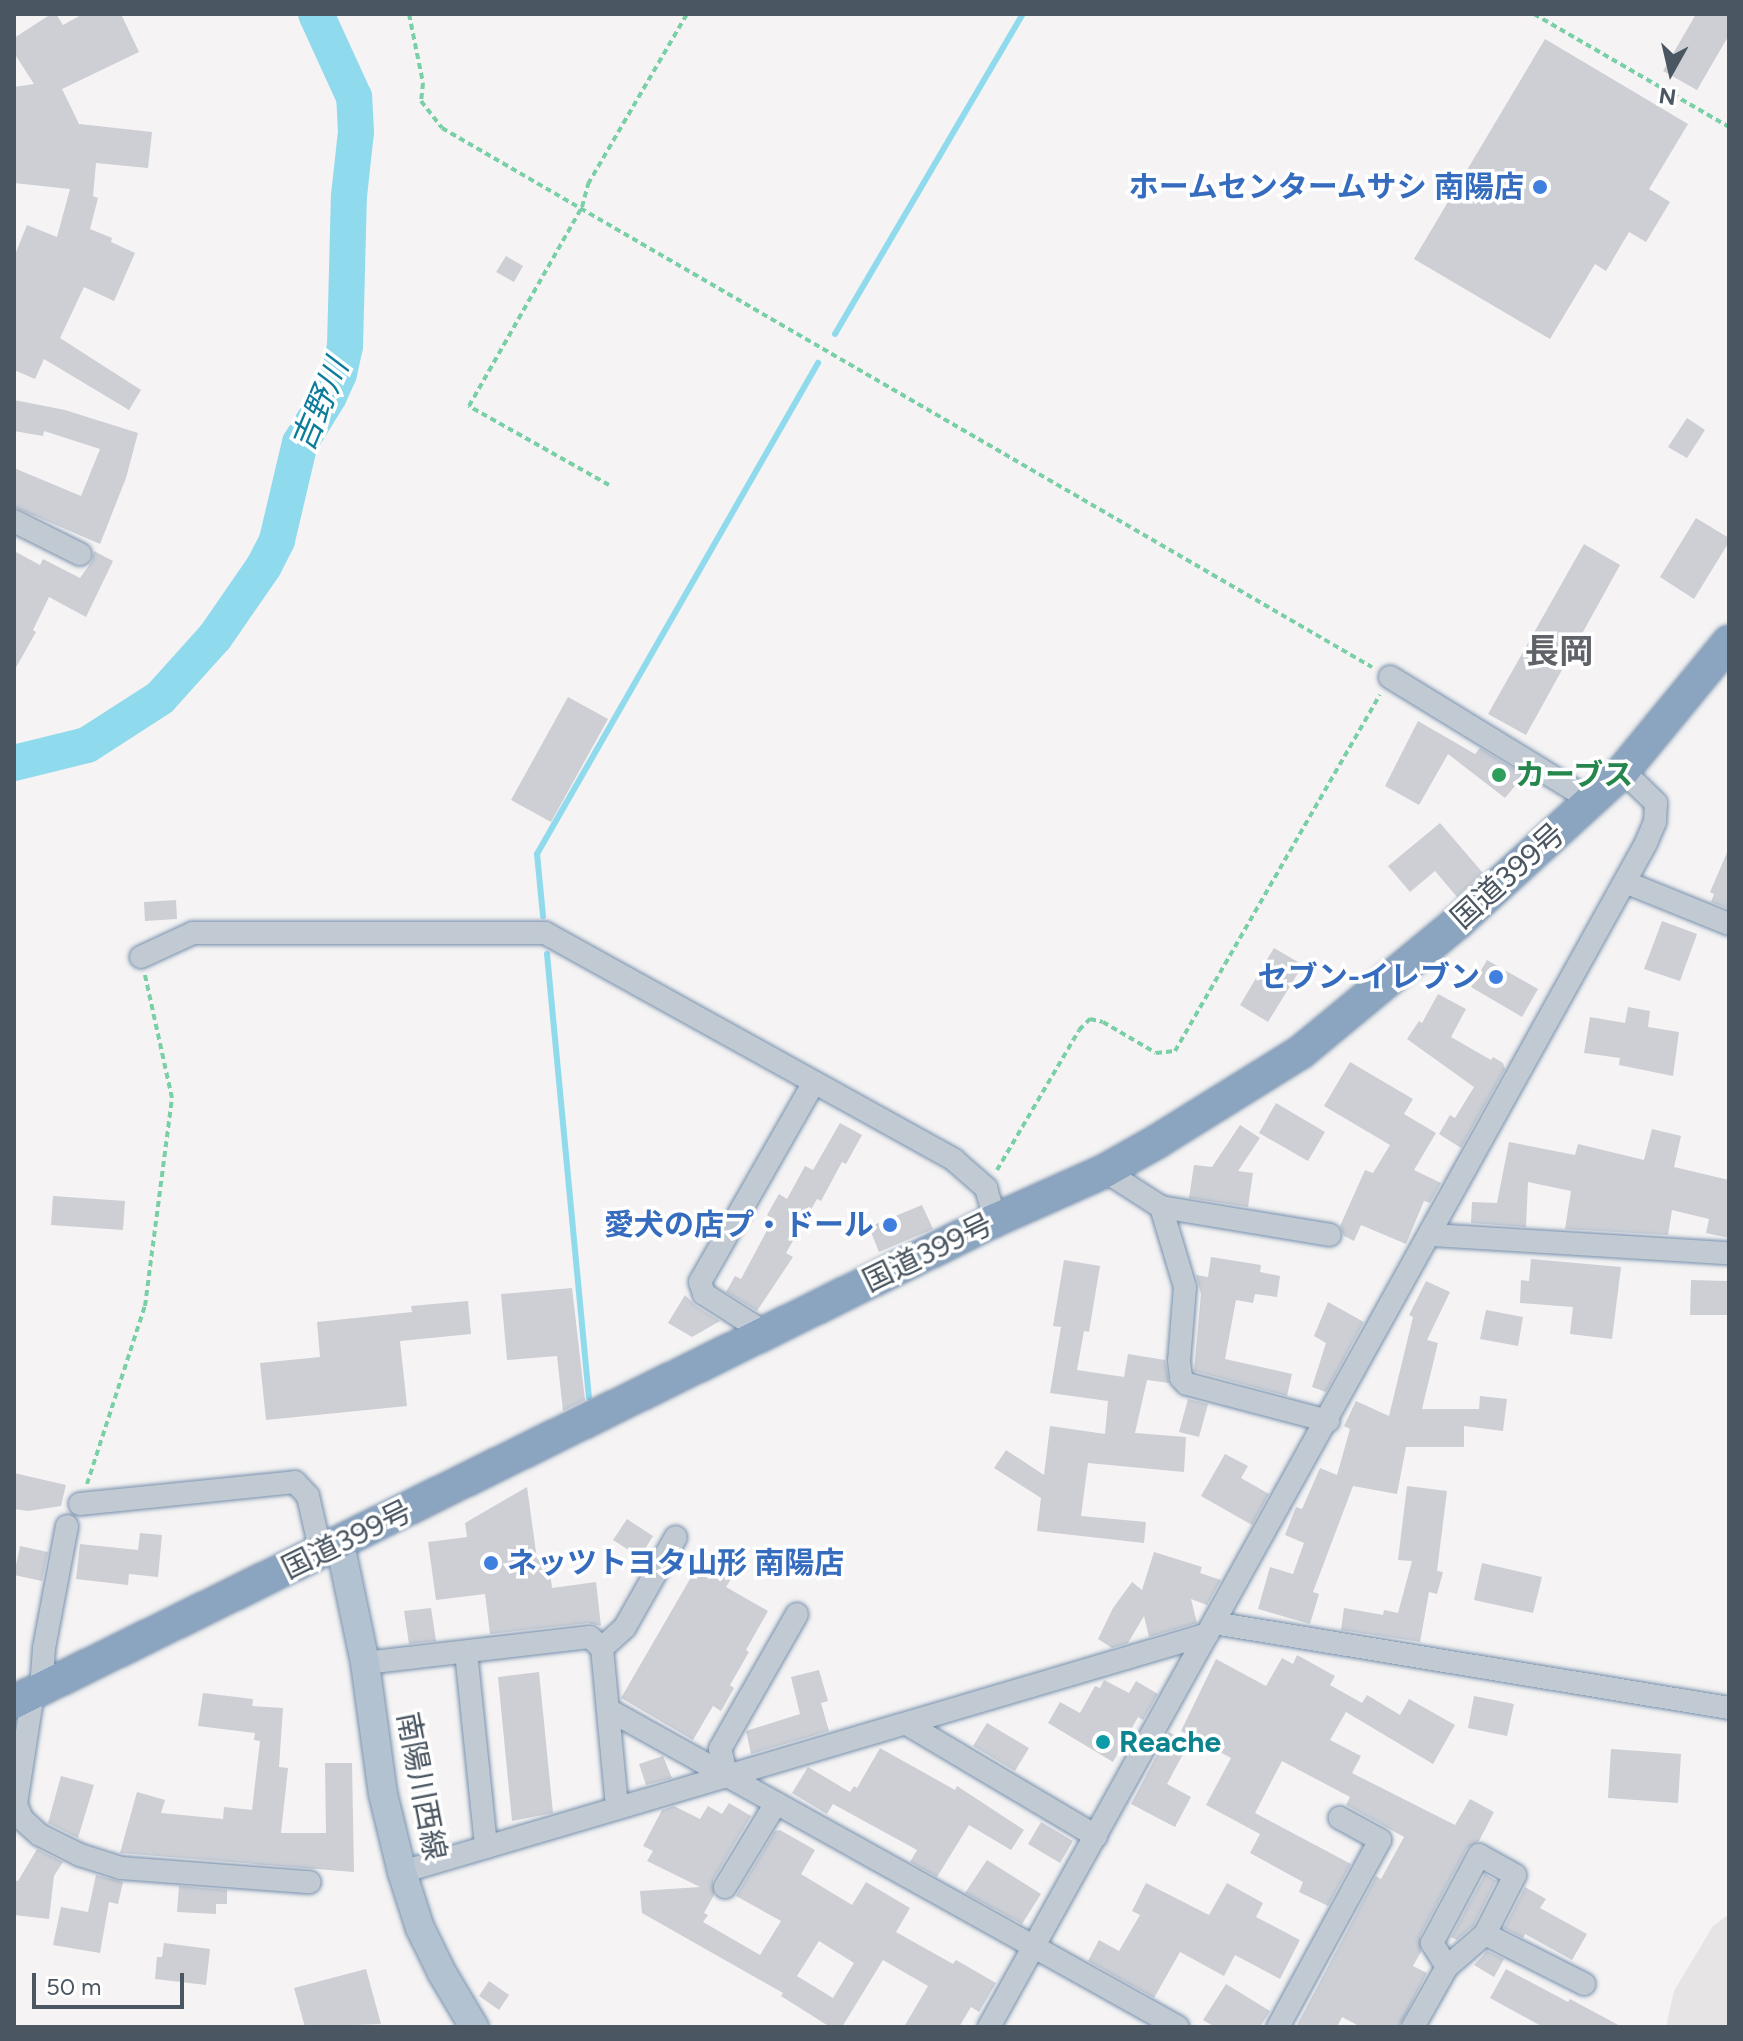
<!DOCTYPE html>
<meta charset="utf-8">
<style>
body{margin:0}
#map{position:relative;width:1743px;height:2041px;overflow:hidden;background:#f5f3f3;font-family:Figtree,"Noto Sans JP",sans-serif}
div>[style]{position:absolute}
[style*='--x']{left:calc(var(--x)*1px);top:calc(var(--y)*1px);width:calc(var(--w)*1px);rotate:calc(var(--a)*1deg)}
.education>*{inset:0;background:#e6e4e5}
.stream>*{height:6px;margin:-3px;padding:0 3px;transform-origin:3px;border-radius:3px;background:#90daee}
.river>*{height:36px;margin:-18px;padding:0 18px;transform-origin:18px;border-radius:18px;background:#90daee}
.building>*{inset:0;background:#cdcfd5}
.path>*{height:4px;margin-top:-2px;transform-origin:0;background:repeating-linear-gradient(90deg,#7ad0a6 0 6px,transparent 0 10px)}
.roads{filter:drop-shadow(0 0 2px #7690ad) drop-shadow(0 0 2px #7690ad)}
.minor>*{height:22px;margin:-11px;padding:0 11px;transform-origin:11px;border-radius:11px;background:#c1cad2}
.major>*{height:28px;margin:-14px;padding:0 14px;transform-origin:14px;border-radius:14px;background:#b3c2d1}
.highway>*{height:32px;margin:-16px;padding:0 16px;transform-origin:16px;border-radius:16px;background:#8ba5c1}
.dots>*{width:22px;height:22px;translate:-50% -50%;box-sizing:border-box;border:4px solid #fff;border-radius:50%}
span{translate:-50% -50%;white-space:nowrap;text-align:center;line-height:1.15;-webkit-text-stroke:7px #fff;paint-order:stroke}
.shop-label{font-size:30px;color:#366cbe;font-weight:700}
.right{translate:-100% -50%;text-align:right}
.left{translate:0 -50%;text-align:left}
.leisure-label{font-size:30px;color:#27864d;font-weight:700}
.street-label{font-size:30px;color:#4a5661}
.culture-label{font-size:30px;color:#0d838f;font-weight:700}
.water-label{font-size:32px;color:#0c7c9b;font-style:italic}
.quarter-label{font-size:34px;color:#5f6368;font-weight:700}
.frame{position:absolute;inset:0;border:16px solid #4a5661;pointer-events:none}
.north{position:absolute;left:1631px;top:32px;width:80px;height:80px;-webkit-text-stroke:6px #fff;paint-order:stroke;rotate:188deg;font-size:22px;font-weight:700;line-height:32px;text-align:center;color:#4a5661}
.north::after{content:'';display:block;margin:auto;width:28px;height:36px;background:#4a5661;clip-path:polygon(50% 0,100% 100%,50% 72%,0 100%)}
.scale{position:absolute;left:32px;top:1973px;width:152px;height:36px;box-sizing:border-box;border:4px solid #4a5661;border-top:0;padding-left:10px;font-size:24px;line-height:28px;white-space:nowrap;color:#4a5661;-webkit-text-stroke:6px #fff;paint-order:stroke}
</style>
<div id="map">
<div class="education">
<i style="clip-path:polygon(1729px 1914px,1729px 2027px,1666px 2027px,1674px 1991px,1713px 1926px)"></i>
</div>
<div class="stream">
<i style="--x:835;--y:334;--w:371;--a:-59.6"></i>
<i style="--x:543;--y:916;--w:62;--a:-95.5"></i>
<i style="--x:537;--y:854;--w:566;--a:-60.22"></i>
<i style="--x:547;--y:954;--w:445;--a:84.6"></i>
</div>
<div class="river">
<i style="--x:14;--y:763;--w:75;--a:-13.9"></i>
<i style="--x:87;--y:745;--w:87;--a:-32.8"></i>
<i style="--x:160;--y:698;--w:82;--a:-48"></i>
<i style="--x:215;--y:637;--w:86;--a:-55.4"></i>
<i style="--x:264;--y:566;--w:29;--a:-63"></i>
<i style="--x:277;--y:540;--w:100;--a:-76.7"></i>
<i style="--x:300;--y:443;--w:55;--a:-58.3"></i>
<i style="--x:329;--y:396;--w:24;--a:-66"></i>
<i style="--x:339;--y:374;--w:29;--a:-78"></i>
<i style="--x:345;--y:346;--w:150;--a:-88.5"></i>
<i style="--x:349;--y:196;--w:64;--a:-83.8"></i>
<i style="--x:356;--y:132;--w:35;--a:-93"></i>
<i style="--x:354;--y:97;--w:91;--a:-114.6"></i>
</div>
<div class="building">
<i style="clip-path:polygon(51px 14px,56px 14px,63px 25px,83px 14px,121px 14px,139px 52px,62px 89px,79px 124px,152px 132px,148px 168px,96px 163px,93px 196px,98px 198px,90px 229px,112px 238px,111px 242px,135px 253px,114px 301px,84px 287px,60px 338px,141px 390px,129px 410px,44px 359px,35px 379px,14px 370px,14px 257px,27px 225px,57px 237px,70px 189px,14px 183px,14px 87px,34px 84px,14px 53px,14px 38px)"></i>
<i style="clip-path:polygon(1696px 14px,1729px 14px,1729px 35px,1697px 90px,1663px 71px)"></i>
<i style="clip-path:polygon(1545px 39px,1688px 124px,1649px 189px,1670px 202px,1646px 242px,1629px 232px,1606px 271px,1595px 264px,1550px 339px,1414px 259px)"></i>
<i style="clip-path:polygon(506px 256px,523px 266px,514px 282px,496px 272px)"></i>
<i style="clip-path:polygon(14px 400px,65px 410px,138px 433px,126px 478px,100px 544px,14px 507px,14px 468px,81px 496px,100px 449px,44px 431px,43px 436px,14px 431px)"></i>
<i style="clip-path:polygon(1687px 418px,1705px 430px,1687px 458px,1668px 447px)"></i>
<i style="clip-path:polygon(1696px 518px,1729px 538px,1729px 542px,1694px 599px,1660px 577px)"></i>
<i style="clip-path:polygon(1584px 544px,1620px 565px,1526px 735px,1488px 714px)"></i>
<i style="clip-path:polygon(14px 551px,40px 565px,43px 559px,80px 578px,92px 561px,94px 551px,113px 561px,86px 617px,49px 597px,33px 630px,36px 632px,14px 671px)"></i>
<i style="clip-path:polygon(568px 697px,608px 719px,551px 822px,511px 800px)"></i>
<i style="clip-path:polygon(1418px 721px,1475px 754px,1480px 748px,1524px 775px,1505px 798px,1448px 754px,1419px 805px,1385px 786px)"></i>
<i style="clip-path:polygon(1440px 823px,1483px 873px,1457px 897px,1435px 871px,1410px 892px,1388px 866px)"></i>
<i style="clip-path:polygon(1729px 848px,1729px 909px,1711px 902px,1714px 894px,1710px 892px)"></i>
<i style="clip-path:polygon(176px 900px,177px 919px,145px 921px,144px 902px)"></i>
<i style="clip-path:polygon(1662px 921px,1697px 934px,1680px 981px,1644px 969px)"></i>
<i style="clip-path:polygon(1274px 948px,1303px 965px,1268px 1022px,1240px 1005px)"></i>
<i style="clip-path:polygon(1487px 960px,1538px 989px,1522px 1017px,1471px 987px)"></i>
<i style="clip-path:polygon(1438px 994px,1466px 1009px,1451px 1037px,1491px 1060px,1493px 1057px,1503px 1063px,1505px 1069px,1461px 1148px,1439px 1134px,1450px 1115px,1455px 1118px,1474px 1087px,1407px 1039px,1419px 1021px,1422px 1023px)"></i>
<i style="clip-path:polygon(1628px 1007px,1650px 1011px,1648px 1027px,1679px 1032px,1673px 1076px,1619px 1065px,1620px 1058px,1584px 1053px,1590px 1017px,1625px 1023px)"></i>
<i style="clip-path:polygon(1350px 1062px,1413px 1099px,1404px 1114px,1436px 1133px,1414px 1170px,1441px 1183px,1430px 1203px,1424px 1201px,1406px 1244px,1361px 1225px,1354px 1241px,1344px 1236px,1340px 1226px,1365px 1170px,1373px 1173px,1390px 1145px,1324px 1106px)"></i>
<i style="clip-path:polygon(1276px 1103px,1325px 1132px,1308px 1161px,1259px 1133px)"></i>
<i style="clip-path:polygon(840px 1123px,862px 1135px,846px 1164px,842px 1162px,821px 1201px,817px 1199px,786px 1253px,793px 1257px,757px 1311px,726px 1292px,735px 1276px,741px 1279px,773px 1219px,767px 1215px,779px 1194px,787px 1199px,805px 1166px,813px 1170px)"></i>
<i style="clip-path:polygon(1240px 1125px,1260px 1138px,1238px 1171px,1253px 1173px,1248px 1207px,1189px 1198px,1194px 1165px,1212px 1167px)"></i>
<i style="clip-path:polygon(1652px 1129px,1681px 1136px,1674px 1167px,1729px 1180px,1729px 1238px,1706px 1233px,1709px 1219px,1672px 1210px,1668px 1235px,1565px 1229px,1571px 1191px,1528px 1182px,1526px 1227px,1471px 1223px,1472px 1202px,1497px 1203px,1509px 1142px,1575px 1155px,1578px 1144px,1644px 1160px)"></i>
<i style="clip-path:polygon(53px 1196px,125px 1201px,123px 1230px,51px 1225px)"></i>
<i style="clip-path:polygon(922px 1205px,933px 1229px,879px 1252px,869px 1227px)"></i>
<i style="clip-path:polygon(1211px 1257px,1261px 1265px,1260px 1272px,1280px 1276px,1277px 1297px,1255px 1294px,1253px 1303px,1236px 1300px,1225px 1359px,1292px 1374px,1287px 1396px,1194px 1371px,1201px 1294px,1196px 1275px,1208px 1277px)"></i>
<i style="clip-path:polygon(1531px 1259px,1621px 1267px,1612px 1339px,1570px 1334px,1573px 1307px,1520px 1303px,1521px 1280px,1529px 1281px)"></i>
<i style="clip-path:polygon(1064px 1260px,1100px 1266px,1089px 1332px,1084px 1331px,1077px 1370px,1124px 1377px,1128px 1354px,1165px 1360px,1169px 1383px,1147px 1380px,1135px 1433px,1186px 1437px,1184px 1472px,1088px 1463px,1081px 1516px,1146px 1522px,1144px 1543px,1037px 1531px,1041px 1498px,994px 1468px,1006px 1450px,1044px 1475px,1050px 1426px,1105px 1434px,1108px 1401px,1050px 1393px,1061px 1327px,1053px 1326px)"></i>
<i style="clip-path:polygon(1691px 1280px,1729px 1281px,1729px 1315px,1690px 1315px)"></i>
<i style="clip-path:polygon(1426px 1281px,1450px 1292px,1427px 1340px,1438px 1343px,1422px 1409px,1479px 1409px,1480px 1396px,1507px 1399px,1503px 1431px,1464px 1426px,1464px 1447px,1406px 1447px,1397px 1494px,1353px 1486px,1313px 1592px,1319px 1594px,1310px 1624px,1258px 1609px,1270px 1567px,1293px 1574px,1304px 1543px,1285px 1535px,1296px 1507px,1302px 1509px,1320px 1468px,1337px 1475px,1350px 1429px,1344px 1426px,1356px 1401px,1389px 1416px,1413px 1317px,1409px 1315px)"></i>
<i style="clip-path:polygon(572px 1288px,585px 1400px,563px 1411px,557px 1356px,507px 1360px,501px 1294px)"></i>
<i style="clip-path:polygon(685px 1295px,696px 1306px,720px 1321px,692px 1337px,668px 1323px)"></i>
<i style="clip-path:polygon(468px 1301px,471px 1334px,400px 1341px,407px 1406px,266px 1420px,260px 1363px,320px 1357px,317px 1322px,412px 1312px,411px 1306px)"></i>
<i style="clip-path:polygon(1328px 1302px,1364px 1322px,1326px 1392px,1312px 1387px,1326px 1343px,1314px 1336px)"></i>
<i style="clip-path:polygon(1486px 1310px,1523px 1317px,1518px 1346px,1480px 1339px)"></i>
<i style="clip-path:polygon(1188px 1399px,1208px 1404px,1199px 1437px,1179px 1432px)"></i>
<i style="clip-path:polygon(1225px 1454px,1248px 1466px,1241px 1478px,1269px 1494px,1252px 1525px,1201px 1496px)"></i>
<i style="clip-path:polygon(14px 1473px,66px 1485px,61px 1506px,28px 1511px,14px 1509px)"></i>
<i style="clip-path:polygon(1407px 1486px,1447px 1491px,1437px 1571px,1443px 1572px,1437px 1594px,1429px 1592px,1420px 1642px,1341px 1630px,1344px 1608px,1383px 1615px,1384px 1610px,1398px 1613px,1412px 1561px,1398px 1560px)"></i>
<i style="clip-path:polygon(527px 1487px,537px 1559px,548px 1558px,552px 1588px,596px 1582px,601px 1626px,588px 1623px,490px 1634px,485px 1594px,436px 1600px,428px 1542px,467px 1537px,465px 1523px)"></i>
<i style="clip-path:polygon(627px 1519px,653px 1536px,640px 1557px,613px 1540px)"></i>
<i style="clip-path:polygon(140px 1533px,162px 1535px,158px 1577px,129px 1574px,128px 1585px,76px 1579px,80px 1544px,138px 1550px)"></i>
<i style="clip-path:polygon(20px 1546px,48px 1552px,42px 1581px,14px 1575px)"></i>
<i style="clip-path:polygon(1154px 1552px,1202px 1567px,1200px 1573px,1221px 1580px,1207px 1605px,1191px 1599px,1197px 1623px,1149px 1637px,1144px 1616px,1128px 1643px,1112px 1648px,1098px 1639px,1113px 1608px,1132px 1582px,1142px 1590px)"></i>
<i style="clip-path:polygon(701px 1560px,731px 1579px,726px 1587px,768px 1611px,746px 1650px,749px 1652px,730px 1685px,734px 1688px,721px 1711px,713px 1706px,693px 1740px,621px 1698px)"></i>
<i style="clip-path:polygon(1482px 1563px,1542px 1577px,1533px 1613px,1474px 1600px)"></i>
<i style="clip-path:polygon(431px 1608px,436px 1641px,409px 1644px,404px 1611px)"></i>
<i style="clip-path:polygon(1297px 1655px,1335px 1676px,1330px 1685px,1362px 1703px,1367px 1695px,1400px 1715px,1409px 1699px,1455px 1725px,1433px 1764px,1346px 1712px,1330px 1740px,1361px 1756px,1352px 1773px,1455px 1825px,1470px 1799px,1494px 1812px,1479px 1841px,1467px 1848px,1420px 1936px,1421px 1952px,1413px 1966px,1427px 1973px,1399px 2027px,1361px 2027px,1342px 2017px,1337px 2027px,1296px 2027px,1376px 1876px,1381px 1879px,1404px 1837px,1346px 1805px,1350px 1797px,1282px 1761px,1255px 1813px,1351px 1864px,1328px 1906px,1299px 1892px,1303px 1882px,1250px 1853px,1260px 1834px,1206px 1805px,1231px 1758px,1181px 1731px,1216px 1659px,1266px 1686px,1282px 1658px,1293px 1664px)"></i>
<i style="clip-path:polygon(819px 1670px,828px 1701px,821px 1703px,829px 1731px,751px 1754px,746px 1731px,800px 1714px,791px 1677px)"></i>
<i style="clip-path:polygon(539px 1672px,553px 1813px,512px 1821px,498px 1677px)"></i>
<i style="clip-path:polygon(1104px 1680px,1129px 1693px,1136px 1681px,1158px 1694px,1143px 1720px,1138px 1717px,1113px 1762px,1048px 1723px,1060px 1702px,1080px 1713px,1095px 1686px,1100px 1688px)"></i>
<i style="clip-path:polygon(203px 1693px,253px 1699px,252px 1706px,283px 1708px,279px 1767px,288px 1768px,281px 1833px,326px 1833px,325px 1763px,352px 1763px,354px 1872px,120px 1853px,137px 1792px,165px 1800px,161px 1813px,223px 1819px,224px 1807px,252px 1810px,260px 1741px,254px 1740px,255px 1733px,198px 1726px)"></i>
<i style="clip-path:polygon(1474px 1696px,1514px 1704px,1507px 1736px,1468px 1728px)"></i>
<i style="clip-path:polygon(987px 1723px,1029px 1748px,1015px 1771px,973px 1746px)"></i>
<i style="clip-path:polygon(1169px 1732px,1189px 1743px,1167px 1784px,1191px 1797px,1175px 1827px,1131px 1804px)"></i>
<i style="clip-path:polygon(880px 1748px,955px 1790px,957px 1786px,1024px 1830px,1011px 1850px,969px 1825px,937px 1877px,910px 1862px,917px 1850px,833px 1804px,827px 1814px,792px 1793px,808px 1767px,850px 1792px,854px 1786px,857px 1788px)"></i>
<i style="clip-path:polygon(1611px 1749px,1681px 1754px,1678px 1803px,1608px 1798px)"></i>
<i style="clip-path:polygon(663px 1756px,672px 1778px,646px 1785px,639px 1764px)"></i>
<i style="clip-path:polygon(61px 1776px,94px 1785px,78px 1838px,48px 1823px)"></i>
<i style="clip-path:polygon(evenodd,729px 1803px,751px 1816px,713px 1880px,714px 1895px,704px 1913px,708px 1915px,703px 1922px,760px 1955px,781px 1921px,736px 1896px,775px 1831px,780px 1830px,815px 1850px,801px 1874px,852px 1905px,866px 1882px,910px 1908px,896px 1932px,953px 1964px,956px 1960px,996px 1983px,979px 2012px,971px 2007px,959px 2027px,904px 2027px,928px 1986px,883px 1960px,842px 2027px,830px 2027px,781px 1996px,783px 1993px,642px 1913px,640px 1891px,700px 1887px,647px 1861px,653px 1851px,643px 1846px,662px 1810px,674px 1806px,700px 1819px,708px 1806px,722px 1814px,729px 1803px,819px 1941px,854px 1963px,833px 1998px,797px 1976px,819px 1941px)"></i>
<i style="clip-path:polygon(1041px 1822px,1073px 1841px,1060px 1863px,1028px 1844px)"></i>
<i style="clip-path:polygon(37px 1849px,63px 1862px,54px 1876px,49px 1919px,14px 1915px,14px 1880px,18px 1881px)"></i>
<i style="clip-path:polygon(987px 1860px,1041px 1894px,1022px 1924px,965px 1893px)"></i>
<i style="clip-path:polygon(1485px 1874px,1496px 1881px,1474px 1925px,1457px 1940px,1451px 1937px)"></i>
<i style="clip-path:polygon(96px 1875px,123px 1882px,118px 1904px,109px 1902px,100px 1953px,53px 1945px,61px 1907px,88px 1912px)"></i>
<i style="clip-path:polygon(1146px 1883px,1209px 1915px,1227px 1883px,1263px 1903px,1256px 1917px,1300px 1940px,1280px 1979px,1235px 1955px,1224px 1976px,1180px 1952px,1154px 1998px,1088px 1961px,1099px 1940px,1119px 1951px,1140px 1915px,1132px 1911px)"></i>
<i style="clip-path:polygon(179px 1886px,227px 1890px,227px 1904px,216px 1904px,216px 1914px,177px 1912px)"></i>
<i style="clip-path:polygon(1525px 1887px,1546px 1899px,1540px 1908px,1587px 1934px,1572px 1960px,1525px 1934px,1523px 1938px,1504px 1928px)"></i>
<i style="clip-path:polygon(164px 1943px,210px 1949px,206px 1985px,155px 1979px,157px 1957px,162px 1957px)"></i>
<i style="clip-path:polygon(1487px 1951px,1504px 1959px,1494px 1977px,1474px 1965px)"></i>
<i style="clip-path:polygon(366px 1969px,381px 2024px,305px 2027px,294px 1988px)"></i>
<i style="clip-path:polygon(1506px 1969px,1568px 2002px,1570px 1999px,1622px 2027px,1543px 2027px,1490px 1998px)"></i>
<i style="clip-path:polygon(489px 1981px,509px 1995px,499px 2010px,479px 1996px)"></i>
<i style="clip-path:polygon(1226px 1984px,1270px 2011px,1260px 2027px,1215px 2027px,1203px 2020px)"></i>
</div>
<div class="path">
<i style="--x:409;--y:14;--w:70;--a:78.5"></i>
<i style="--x:423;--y:83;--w:18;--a:96"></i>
<i style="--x:421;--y:101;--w:34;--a:52"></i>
<i style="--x:442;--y:128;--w:1075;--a:30.1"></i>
<i style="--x:1534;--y:14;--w:225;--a:30.1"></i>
<i style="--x:609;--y:485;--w:161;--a:-150.6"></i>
<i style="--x:469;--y:406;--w:229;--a:-60.4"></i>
<i style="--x:582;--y:207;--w:24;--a:-75"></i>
<i style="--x:588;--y:184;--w:197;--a:-59.8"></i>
<i style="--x:997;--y:1170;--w:162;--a:-59.6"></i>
<i style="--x:1079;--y:1030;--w:16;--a:-45"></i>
<i style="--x:1090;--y:1019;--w:13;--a:13"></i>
<i style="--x:1103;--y:1022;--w:61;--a:30.3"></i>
<i style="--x:1156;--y:1053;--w:19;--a:-6"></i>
<i style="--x:1175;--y:1051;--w:411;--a:-60.1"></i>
<i style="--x:87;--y:1484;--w:187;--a:-72"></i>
<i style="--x:145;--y:1306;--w:210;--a:-82.6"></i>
<i style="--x:172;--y:1098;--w:126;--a:-102.4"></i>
</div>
<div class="roads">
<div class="minor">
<i style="--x:14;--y:521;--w:74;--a:26.6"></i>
<i style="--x:1390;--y:677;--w:237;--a:31.5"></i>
<i style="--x:1625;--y:882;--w:112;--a:22"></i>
<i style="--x:141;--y:957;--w:57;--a:-24.8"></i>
<i style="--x:193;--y:933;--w:352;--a:0"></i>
<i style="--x:545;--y:933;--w:468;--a:29"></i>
<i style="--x:954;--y:1160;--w:43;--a:41.2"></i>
<i style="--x:986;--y:1188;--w:33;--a:74"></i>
<i style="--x:1105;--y:1171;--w:67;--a:32.7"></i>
<i style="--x:1161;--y:1207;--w:171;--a:9.4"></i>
<i style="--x:1161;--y:1207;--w:84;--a:73.3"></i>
<i style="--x:1185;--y:1287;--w:74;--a:94.6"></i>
<i style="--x:1179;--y:1361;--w:17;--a:83"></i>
<i style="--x:1181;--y:1378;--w:8;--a:45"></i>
<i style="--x:1187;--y:1384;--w:146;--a:14.7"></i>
<i style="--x:1431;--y:1235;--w:299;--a:3.5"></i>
<i style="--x:767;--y:1334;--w:75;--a:-147.6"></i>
<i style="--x:704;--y:1294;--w:13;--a:-108"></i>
<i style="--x:700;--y:1282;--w:230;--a:-60.3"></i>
<i style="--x:80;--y:1504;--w:216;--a:-5.8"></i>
<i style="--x:295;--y:1482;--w:19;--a:47"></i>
<i style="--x:308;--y:1496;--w:58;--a:77.2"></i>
<i style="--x:1214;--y:1623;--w:522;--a:9.37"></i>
<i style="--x:602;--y:1648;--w:31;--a:-42"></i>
<i style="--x:625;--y:1627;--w:103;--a:-60.5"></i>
<i style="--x:466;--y:1652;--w:196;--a:84.1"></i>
<i style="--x:365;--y:1663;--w:226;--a:-6.6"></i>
<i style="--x:590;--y:1637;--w:16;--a:43"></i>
<i style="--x:602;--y:1648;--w:160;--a:84.6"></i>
<i style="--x:41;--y:1689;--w:41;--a:-85.8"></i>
<i style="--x:44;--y:1648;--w:124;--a:-79.3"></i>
<i style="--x:33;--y:1693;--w:112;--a:98.7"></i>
<i style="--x:16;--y:1804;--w:16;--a:68"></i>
<i style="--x:22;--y:1819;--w:24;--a:42"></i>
<i style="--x:40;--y:1835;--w:45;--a:26.6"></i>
<i style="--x:80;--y:1855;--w:43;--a:17.6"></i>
<i style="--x:121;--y:1868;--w:189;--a:4.3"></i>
<i style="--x:609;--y:1710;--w:651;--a:29.12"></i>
<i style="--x:907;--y:1724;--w:220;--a:30.7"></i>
<i style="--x:726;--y:1774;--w:26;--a:-103"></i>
<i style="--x:720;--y:1749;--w:155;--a:-60.3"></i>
<i style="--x:402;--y:1872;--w:840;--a:-16.45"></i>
<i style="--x:725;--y:1887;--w:98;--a:-58.7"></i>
<i style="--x:1485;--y:1934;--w:111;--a:26.8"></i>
<i style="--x:989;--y:2027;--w:1354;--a:-60.97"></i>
<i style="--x:1646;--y:843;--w:23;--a:-67"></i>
<i style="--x:1655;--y:822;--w:19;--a:-87"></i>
<i style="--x:1656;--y:803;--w:46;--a:-135.9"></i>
<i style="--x:1278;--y:2027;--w:213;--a:-61.4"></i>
<i style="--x:1380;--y:1840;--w:46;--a:-151.2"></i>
<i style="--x:1413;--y:2027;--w:69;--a:-60.5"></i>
<i style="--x:1447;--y:1967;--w:50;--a:-41"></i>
<i style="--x:1485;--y:1934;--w:66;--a:-63"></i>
<i style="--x:1515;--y:1875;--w:41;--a:-150.9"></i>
<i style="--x:1479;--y:1855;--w:100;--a:118.1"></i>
<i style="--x:1432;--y:1943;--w:28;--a:58"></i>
</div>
<div class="major">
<i style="--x:340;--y:1544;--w:122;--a:78.1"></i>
<i style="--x:365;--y:1663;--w:132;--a:82.2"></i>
<i style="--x:383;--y:1794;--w:80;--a:76.3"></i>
<i style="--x:402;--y:1872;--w:59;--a:72.2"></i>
<i style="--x:420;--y:1928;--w:50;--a:63.9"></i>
<i style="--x:442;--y:1973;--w:63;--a:59.3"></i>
</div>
<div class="highway">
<i style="--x:14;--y:1702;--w:1093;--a:-26.17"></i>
<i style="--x:995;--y:1220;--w:120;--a:-24"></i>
<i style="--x:1105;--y:1171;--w:61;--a:-29.5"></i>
<i style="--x:1158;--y:1141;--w:168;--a:-31.9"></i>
<i style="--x:1301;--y:1052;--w:202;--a:-39.6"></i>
<i style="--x:1457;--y:923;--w:225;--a:-42.5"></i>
<i style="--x:1623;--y:771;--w:167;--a:-50.6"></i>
</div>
</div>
<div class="dots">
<i style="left:1540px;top:187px;background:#3f7fe0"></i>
<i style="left:1499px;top:775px;background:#2e9e5b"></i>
<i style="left:1496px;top:977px;background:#3f7fe0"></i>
<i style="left:890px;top:1225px;background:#3f7fe0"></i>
<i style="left:491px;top:1563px;background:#3f7fe0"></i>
<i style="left:1103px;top:1742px;background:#0f9aa8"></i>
</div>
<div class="shop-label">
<span class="right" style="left:1524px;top:187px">ホームセンタームサシ 南陽店</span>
<span class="right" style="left:1480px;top:977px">セブン-イレブン</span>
<span class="right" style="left:874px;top:1225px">愛犬の店プ・ドール</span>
<span class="left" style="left:507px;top:1563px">ネッツトヨタ山形 南陽店</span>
</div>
<div class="leisure-label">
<span class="left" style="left:1515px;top:775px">カーブス</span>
</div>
<div class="street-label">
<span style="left:1508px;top:876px;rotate:-42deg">国道399号</span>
<span style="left:928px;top:1253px;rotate:-26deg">国道399号</span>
<span style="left:347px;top:1540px;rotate:-26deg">国道399号</span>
<span style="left:421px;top:1786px;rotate:79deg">南陽川西線</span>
</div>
<div class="culture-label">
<span class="left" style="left:1119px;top:1742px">Reache</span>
</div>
<div class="water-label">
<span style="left:320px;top:405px;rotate:-67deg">吉野川</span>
</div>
<div class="quarter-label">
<span style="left:1559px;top:652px">長岡</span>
</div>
<div class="frame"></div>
<div class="north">N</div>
<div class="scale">50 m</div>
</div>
